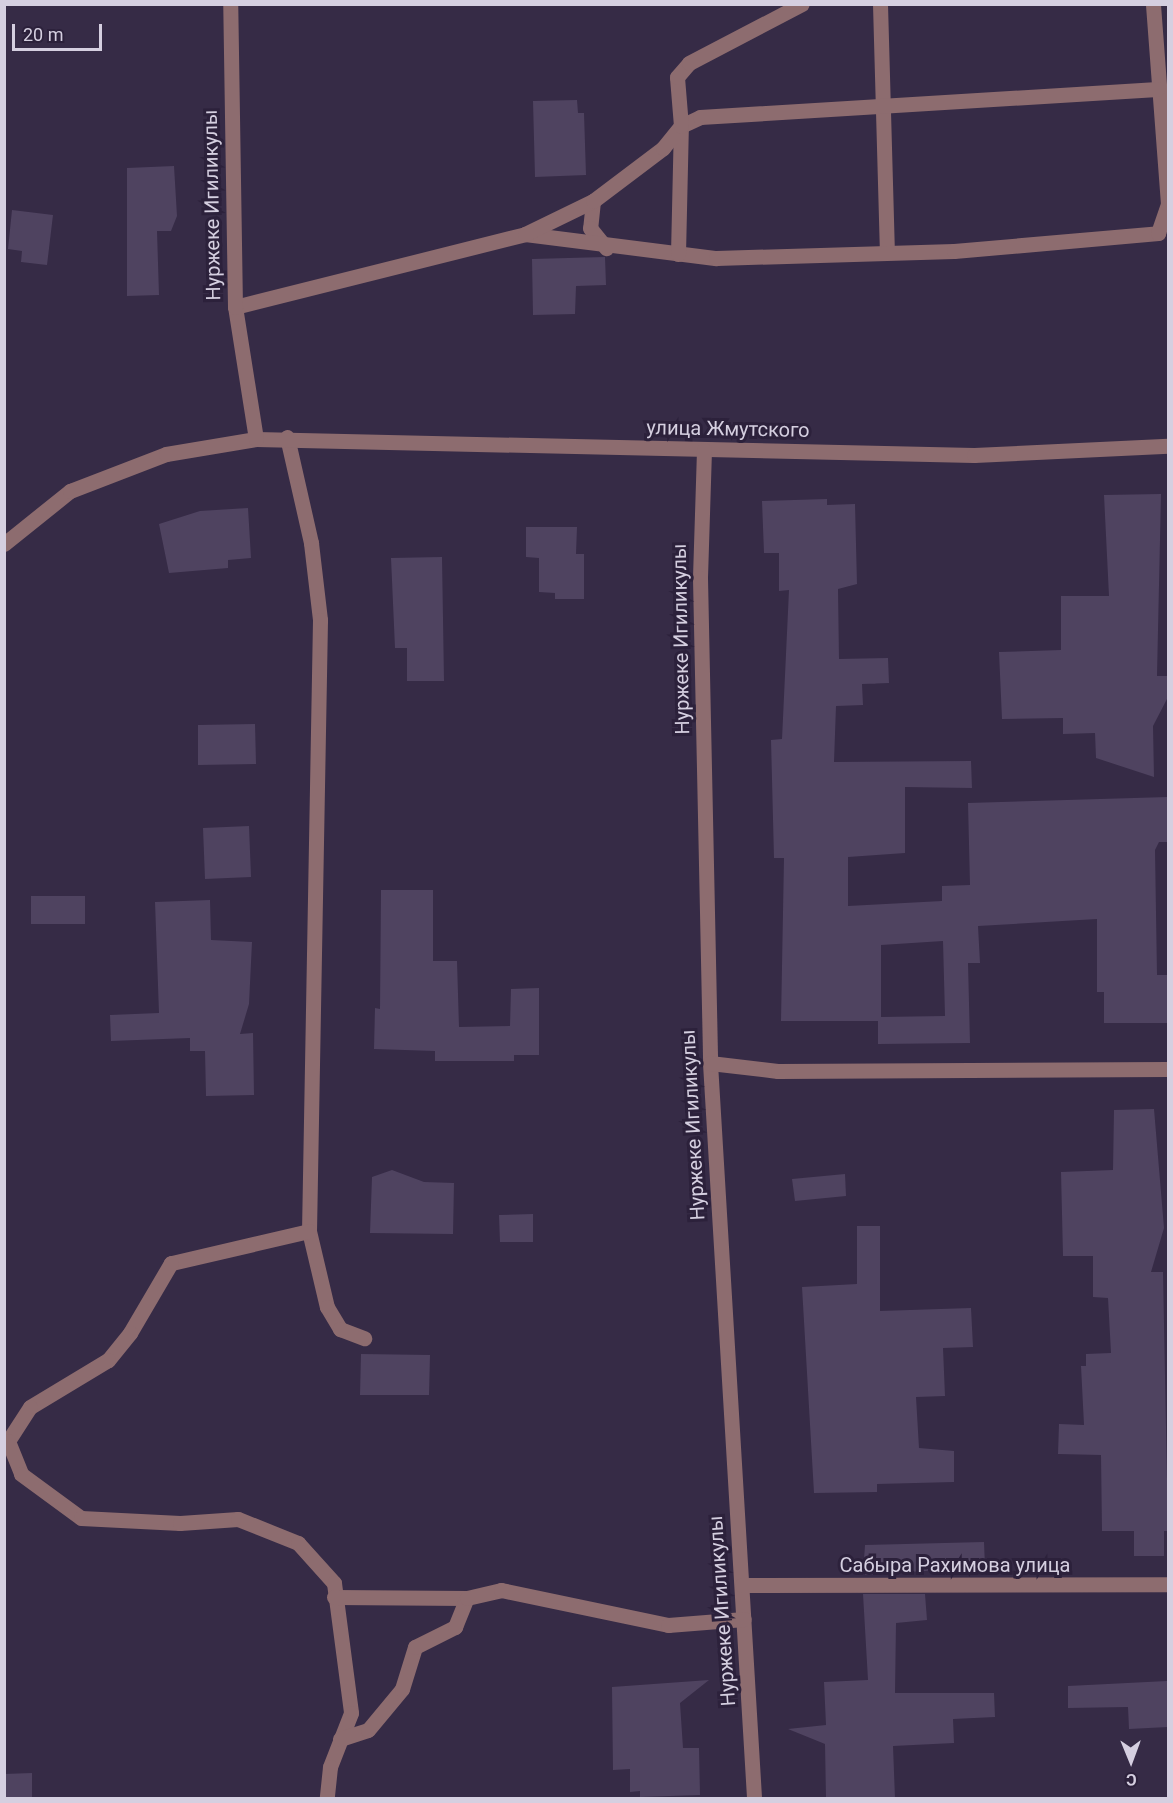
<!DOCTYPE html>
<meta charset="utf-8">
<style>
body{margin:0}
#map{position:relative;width:1173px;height:1803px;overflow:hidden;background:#362b46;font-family:Roboto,sans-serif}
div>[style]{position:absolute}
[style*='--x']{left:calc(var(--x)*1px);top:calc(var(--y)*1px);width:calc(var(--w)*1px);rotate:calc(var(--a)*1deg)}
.building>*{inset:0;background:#4f4360}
.minor>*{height:15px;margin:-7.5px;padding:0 7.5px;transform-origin:7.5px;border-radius:7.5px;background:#8d6c6f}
span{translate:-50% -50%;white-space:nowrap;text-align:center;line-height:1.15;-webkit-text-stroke:6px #2c213b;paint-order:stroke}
.street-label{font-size:20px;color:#d5cfe0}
.frame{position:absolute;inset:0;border:6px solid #d5cfe0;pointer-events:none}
.north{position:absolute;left:1101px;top:1731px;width:60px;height:60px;-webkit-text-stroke:4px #2c213b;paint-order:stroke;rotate:179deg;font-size:16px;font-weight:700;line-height:24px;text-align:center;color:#d5cfe0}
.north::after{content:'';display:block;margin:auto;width:21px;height:27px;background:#d5cfe0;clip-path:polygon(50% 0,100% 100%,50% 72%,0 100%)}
.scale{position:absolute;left:12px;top:24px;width:90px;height:27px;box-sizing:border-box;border:3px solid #d5cfe0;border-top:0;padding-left:8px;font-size:18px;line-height:21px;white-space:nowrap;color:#d5cfe0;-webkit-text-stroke:4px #2c213b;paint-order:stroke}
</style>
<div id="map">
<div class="building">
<i style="clip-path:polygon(577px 100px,578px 113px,584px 113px,586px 175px,535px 177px,533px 101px)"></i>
<i style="clip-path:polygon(174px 166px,177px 216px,171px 231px,157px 231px,159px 295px,127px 296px,127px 168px)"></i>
<i style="clip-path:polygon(12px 210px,53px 215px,47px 265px,21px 262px,22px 251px,8px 249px)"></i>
<i style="clip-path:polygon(605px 257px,606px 285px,576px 286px,575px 314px,533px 315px,532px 259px)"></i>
<i style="clip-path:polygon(1161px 494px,1157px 676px,1167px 676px,1167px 699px,1153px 726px,1154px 777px,1096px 758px,1095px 733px,1063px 734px,1063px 718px,1002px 719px,999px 652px,1061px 650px,1061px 596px,1109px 596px,1104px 495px)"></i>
<i style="clip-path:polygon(evenodd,827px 499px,827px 505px,855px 504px,857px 584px,838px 589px,839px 659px,888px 658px,889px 683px,862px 684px,863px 705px,836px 706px,834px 762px,971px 761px,972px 788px,905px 787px,905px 853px,848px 857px,848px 906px,942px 901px,942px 886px,970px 885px,968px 803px,1168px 797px,1168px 842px,1159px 842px,1155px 850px,1157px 975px,1168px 975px,1168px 1023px,1104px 1023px,1104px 992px,1097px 992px,1097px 919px,978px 926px,980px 963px,968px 963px,970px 1043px,878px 1044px,878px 1021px,781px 1021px,784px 858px,774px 858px,771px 740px,782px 739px,789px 590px,779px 591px,779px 553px,764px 553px,762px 501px,827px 499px,943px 941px,945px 1016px,881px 1017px,881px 945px,943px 941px)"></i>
<i style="clip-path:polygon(248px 508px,251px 558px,228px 560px,228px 568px,169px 573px,159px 524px,200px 511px)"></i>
<i style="clip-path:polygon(526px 527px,577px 527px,576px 554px,584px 554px,584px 599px,555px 599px,555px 593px,539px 592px,539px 558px,526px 557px)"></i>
<i style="clip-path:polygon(442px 557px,444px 681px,407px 681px,407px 648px,395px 648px,391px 558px)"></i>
<i style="clip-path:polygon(255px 724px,256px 764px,198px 765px,198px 725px)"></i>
<i style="clip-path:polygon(249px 826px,251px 877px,205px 879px,203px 828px)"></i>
<i style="clip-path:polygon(381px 890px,433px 890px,433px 961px,457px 961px,459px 1027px,510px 1026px,511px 989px,539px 988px,539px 1055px,514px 1055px,514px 1061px,435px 1061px,435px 1051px,374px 1049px,375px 1008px,380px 1009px)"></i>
<i style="clip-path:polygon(31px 896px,85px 896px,85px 924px,31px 924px)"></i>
<i style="clip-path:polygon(210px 900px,211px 940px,252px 942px,249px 1004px,240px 1034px,253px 1033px,254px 1095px,206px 1096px,205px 1051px,190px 1051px,190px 1038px,111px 1041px,110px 1015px,159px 1013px,155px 902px)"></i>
<i style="clip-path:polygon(1154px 1109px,1164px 1228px,1151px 1272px,1163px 1272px,1168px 1531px,1164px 1531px,1164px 1556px,1134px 1556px,1134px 1531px,1102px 1531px,1101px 1455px,1058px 1454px,1059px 1424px,1084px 1425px,1081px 1366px,1086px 1366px,1086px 1354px,1111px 1353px,1108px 1298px,1093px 1297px,1093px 1256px,1063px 1256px,1061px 1172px,1113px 1170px,1114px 1110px)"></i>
<i style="clip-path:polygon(392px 1170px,424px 1182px,454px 1183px,453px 1234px,370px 1233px,372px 1177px)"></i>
<i style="clip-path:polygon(845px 1174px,846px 1196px,795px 1201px,792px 1179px)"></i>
<i style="clip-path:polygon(533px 1214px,533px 1242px,500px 1242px,499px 1215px)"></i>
<i style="clip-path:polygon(857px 1226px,880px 1226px,880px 1311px,971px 1308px,973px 1347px,943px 1348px,945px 1396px,916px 1397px,919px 1448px,954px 1451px,954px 1482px,877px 1484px,877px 1492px,814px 1493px,802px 1287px,857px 1284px)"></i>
<i style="clip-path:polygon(361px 1354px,430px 1355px,429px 1395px,360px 1395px)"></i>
<i style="clip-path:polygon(984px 1542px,985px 1567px,863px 1575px,865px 1545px)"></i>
<i style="clip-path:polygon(863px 1594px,925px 1594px,927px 1620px,896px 1623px,895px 1693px,994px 1693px,995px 1717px,953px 1719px,954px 1743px,893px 1746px,895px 1798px,826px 1798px,825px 1744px,788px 1729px,826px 1725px,824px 1682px,868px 1680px)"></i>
<i style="clip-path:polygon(709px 1680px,680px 1703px,683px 1748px,699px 1748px,700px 1795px,640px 1797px,640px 1791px,630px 1792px,630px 1769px,613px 1770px,612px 1687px)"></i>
<i style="clip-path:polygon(1167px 1681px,1168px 1727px,1129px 1729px,1128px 1707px,1068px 1708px,1068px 1686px)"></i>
<i style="clip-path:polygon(32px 1773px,32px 1798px,4px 1798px,4px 1774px)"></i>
</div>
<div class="minor">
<i style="--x:880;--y:4;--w:248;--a:88.4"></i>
<i style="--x:593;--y:201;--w:27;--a:96"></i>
<i style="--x:590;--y:228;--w:26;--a:51"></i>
<i style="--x:525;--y:234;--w:193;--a:7.2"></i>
<i style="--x:716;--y:258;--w:238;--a:-1.7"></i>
<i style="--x:954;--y:251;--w:205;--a:-5"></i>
<i style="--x:1158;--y:233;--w:31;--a:-71"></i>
<i style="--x:1168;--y:204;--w:201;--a:-94.3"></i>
<i style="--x:678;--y:254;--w:128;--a:-88.7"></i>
<i style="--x:681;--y:126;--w:21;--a:-25"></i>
<i style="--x:700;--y:117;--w:458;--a:-3.5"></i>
<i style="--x:235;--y:307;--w:299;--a:-14.1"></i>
<i style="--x:525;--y:234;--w:76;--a:-25.9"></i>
<i style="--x:593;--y:201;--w:88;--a:-37.1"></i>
<i style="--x:663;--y:148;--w:28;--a:-51"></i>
<i style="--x:681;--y:126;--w:49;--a:-94.7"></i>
<i style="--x:677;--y:77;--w:18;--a:-49"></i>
<i style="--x:689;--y:63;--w:127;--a:-27.6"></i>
<i style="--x:287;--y:437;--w:109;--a:77.2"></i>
<i style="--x:311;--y:543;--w:78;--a:83.3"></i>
<i style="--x:320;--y:620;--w:611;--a:91.03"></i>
<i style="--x:309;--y:1231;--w:78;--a:76.7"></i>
<i style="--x:327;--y:1307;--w:26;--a:59"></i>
<i style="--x:340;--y:1329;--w:26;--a:21"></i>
<i style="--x:256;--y:439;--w:718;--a:1.28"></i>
<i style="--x:974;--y:455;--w:194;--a:-2.7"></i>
<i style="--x:704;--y:450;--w:128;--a:91.8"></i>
<i style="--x:700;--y:578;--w:485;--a:88.8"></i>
<i style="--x:710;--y:1063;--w:736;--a:86.57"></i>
<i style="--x:4;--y:544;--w:85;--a:-38.8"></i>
<i style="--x:70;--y:491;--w:103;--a:-21.1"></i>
<i style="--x:166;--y:454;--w:91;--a:-9.5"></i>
<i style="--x:256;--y:439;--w:134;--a:-99"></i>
<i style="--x:235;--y:307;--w:303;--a:-90.9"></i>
<i style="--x:710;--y:1063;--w:68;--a:6.7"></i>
<i style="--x:778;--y:1071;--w:390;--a:-0.3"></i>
<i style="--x:309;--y:1231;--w:142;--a:166.9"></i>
<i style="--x:171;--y:1263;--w:81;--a:120.4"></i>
<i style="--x:130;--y:1333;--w:35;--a:129"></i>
<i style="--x:108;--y:1360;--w:91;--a:148.9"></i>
<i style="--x:30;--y:1407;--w:40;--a:122.9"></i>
<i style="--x:8;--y:1441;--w:35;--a:68"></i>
<i style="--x:21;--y:1474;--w:74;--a:36.3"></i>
<i style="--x:81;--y:1518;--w:99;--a:2.9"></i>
<i style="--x:180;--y:1523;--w:58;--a:-3.9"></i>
<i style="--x:238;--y:1519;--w:65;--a:21.8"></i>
<i style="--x:298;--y:1543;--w:54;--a:48"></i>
<i style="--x:334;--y:1583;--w:131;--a:82.5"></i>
<i style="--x:351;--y:1713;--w:58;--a:111.3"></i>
<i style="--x:330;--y:1767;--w:31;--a:96"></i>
<i style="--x:742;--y:1585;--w:426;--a:-0.1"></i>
<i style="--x:334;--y:1597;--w:133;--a:0.4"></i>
<i style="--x:340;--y:1739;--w:29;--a:-18"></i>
<i style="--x:368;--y:1730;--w:53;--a:-50.3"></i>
<i style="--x:402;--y:1689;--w:44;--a:-72.8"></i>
<i style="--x:415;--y:1647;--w:45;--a:-26.6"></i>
<i style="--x:455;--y:1627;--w:31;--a:-68"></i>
<i style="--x:467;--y:1598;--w:35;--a:-13"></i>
<i style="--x:501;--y:1590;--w:171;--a:11.8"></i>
<i style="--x:668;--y:1625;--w:76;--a:-4.5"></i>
</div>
<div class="street-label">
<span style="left:212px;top:205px;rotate:-91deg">Нуржеке Игиликулы</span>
<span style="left:728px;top:429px;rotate:1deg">улица Жмутского</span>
<span style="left:681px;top:639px;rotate:-91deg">Нуржеке Игиликулы</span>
<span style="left:693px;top:1125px;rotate:-93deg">Нуржеке Игиликулы</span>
<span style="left:955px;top:1565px">Сабыра Рахимова улица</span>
<span style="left:722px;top:1611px;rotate:-94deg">Нуржеке Игиликулы</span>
</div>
<div class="frame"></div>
<div class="north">С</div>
<div class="scale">20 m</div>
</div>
